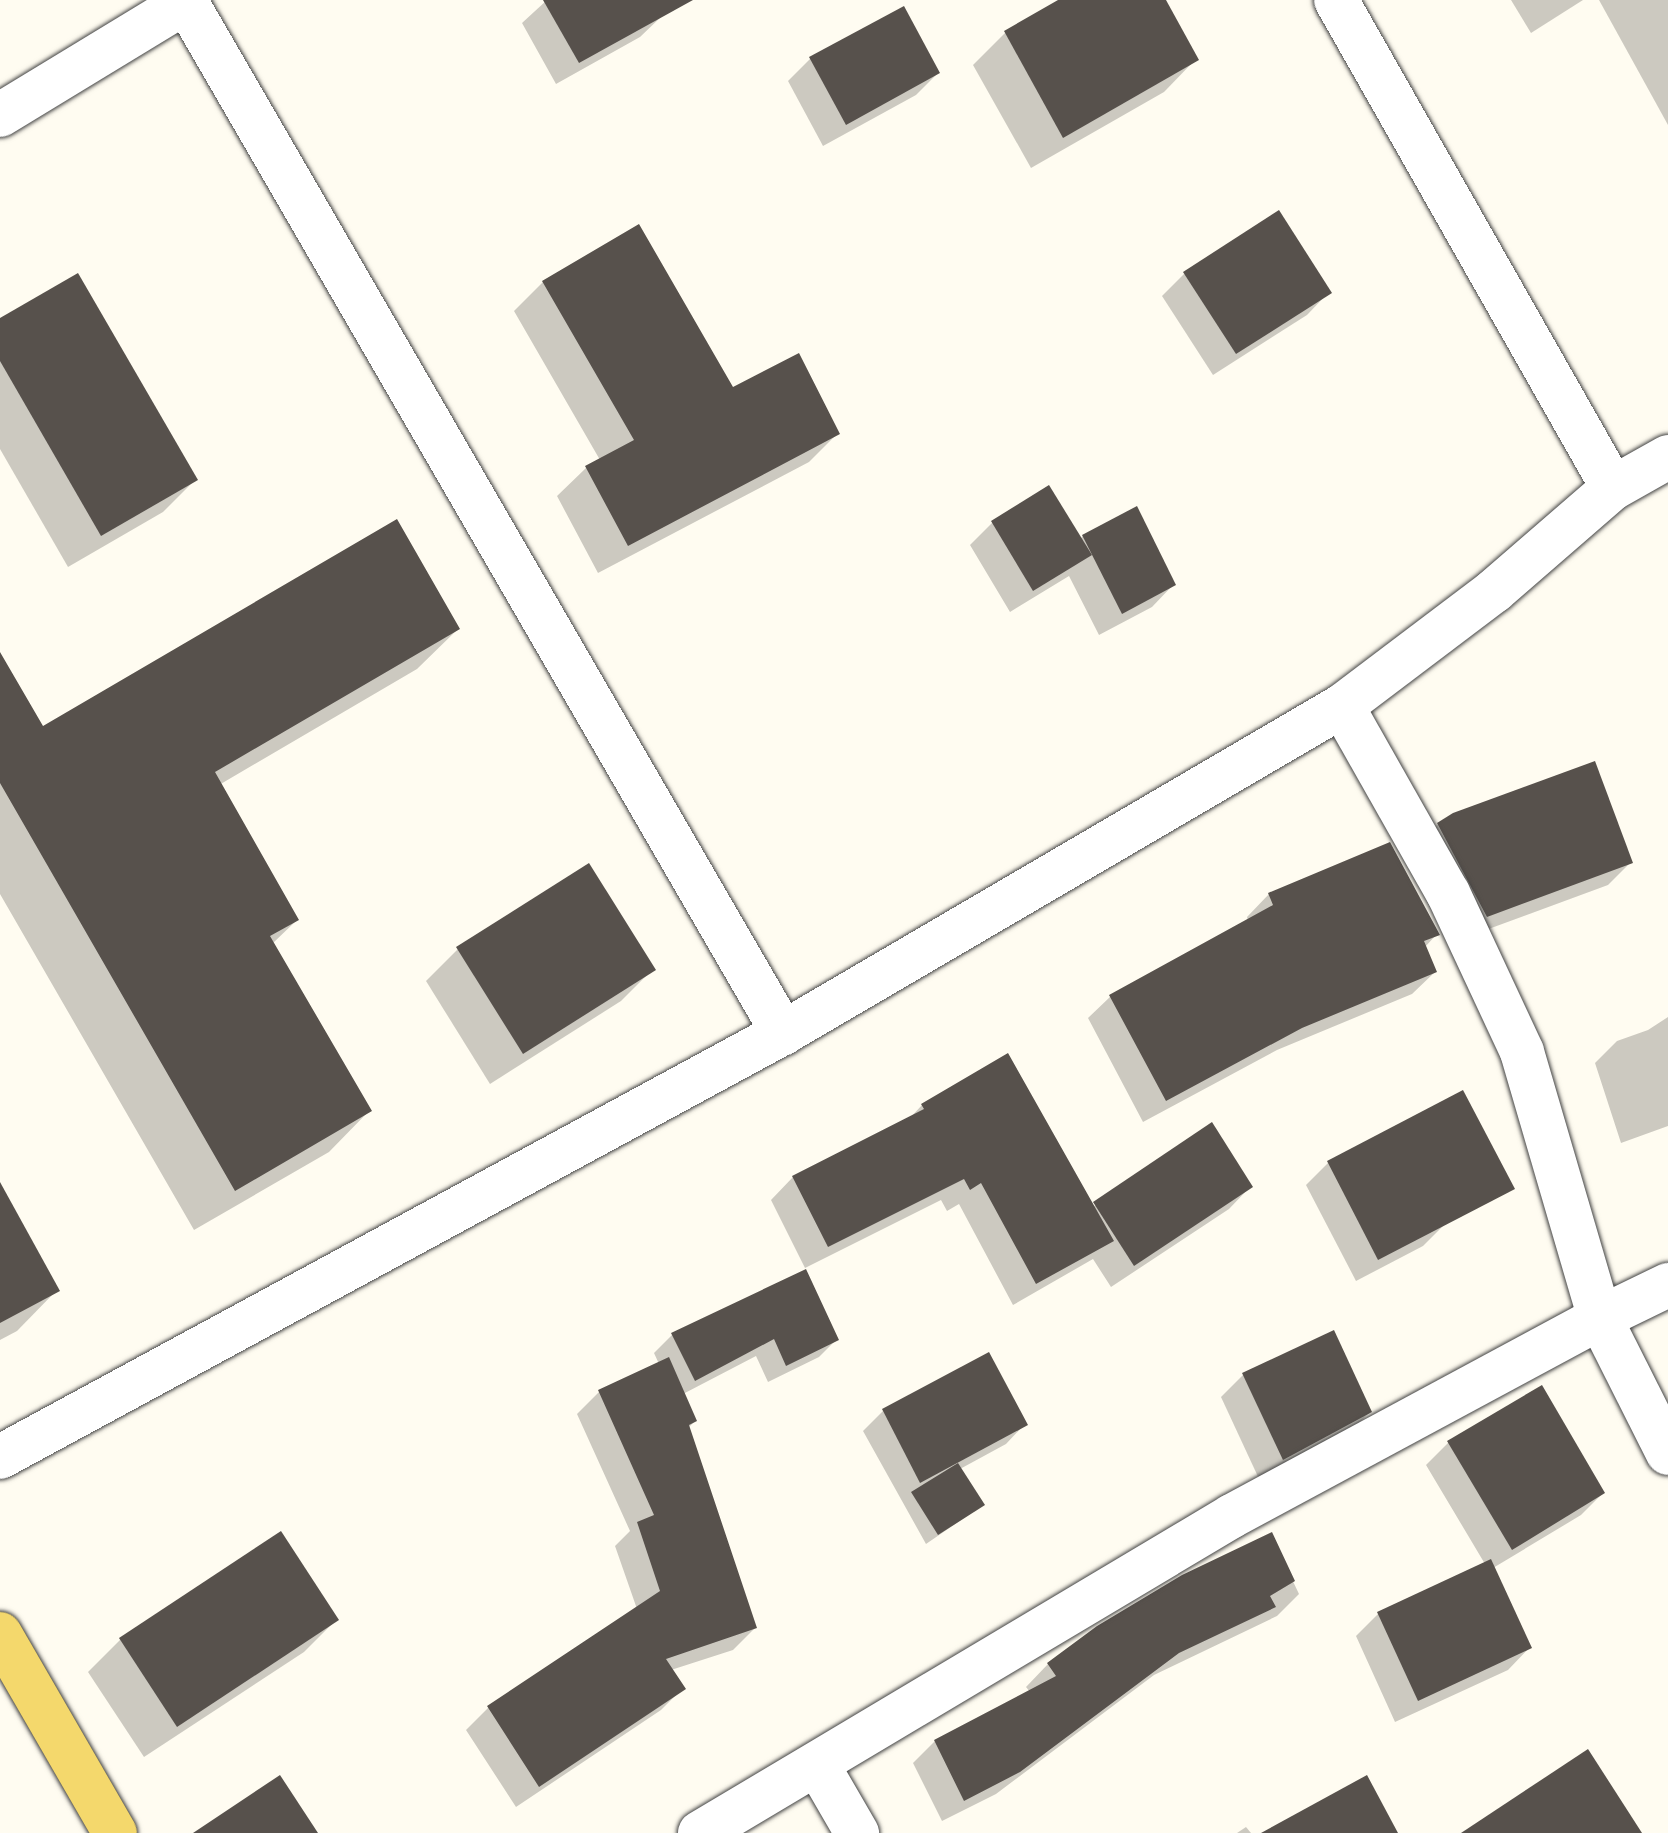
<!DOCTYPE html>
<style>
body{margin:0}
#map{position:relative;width:1668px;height:1833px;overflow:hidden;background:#fffcf1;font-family:Georgia,serif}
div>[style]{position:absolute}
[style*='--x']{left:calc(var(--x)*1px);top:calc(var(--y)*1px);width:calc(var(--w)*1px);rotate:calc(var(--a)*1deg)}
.shadow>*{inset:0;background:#0003}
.building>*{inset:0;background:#57514c}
.roads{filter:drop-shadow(0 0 2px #424242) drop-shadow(0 0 2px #424242)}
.minor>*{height:44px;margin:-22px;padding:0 22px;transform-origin:22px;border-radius:22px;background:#fff}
.primary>*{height:44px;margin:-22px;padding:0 22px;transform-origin:22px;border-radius:22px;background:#f4d86c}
span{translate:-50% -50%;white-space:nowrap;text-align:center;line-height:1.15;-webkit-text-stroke:8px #fff;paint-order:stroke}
</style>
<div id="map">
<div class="shadow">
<i style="clip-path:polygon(690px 0,662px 16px,640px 37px,556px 84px,522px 23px,547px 0)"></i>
<i style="clip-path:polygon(1062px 0,1163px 0,1196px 59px,1164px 92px,1031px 168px,973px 65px,1005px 33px)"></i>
<i style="clip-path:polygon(1511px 0,1583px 0,1531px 33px)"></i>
<i style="clip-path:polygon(1599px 0,1668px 0,1668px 125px)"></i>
<i style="clip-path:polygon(810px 59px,938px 73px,916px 95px,823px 146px,788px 81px)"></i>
<i style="clip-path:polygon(1184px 274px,1329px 292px,1307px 315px,1213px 375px,1162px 296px)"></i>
<i style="clip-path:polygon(543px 282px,732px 390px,838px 433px,809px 462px,598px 573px,557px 496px,586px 468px,600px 460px,514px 311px)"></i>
<i style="clip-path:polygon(0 321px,195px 480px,163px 512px,68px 567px,0 449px)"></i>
<i style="clip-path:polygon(1048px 488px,1080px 539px,1083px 536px,1174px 584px,1152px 607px,1099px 635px,1069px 576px,1010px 612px,970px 545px,992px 523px)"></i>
<i style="clip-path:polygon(458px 629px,417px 669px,219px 785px,297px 920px,272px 944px,369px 1111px,329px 1152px,194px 1230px,0 894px,0 656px,42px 729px)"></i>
<i style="clip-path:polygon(1438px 824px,1630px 863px,1608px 885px,1464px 938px,1416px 847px)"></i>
<i style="clip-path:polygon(1269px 894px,1437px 934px,1425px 947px,1435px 972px,1412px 994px,1277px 1050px,1143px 1122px,1088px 1018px,1111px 996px,1248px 921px,1247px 917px)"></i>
<i style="clip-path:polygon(458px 949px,653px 969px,621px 1001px,490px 1084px,426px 981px)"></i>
<i style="clip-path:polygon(1668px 1017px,1668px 1126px,1621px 1143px,1595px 1063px,1617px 1041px,1648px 1030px)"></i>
<i style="clip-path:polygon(922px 1105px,1092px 1206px,1251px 1186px,1229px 1209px,1111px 1287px,1093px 1259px,1013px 1305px,959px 1204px,947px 1211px,941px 1200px,805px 1268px,771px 1200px,793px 1177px,909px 1119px)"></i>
<i style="clip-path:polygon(1328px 1163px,1445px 1224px,1423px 1246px,1356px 1281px,1306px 1185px)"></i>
<i style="clip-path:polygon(0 1186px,57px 1290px,17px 1331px,0 1340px)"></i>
<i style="clip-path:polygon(1333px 1333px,1370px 1412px,1348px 1434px,1260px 1481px,1221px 1397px,1243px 1375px)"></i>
<i style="clip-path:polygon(672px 1335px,837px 1339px,819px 1357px,768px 1382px,756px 1356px,683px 1394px,695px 1421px,688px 1428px,755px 1628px,733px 1650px,671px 1670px,683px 1688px,661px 1710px,516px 1807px,466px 1730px,488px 1708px,637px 1609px,615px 1546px,630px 1531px,577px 1414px,599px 1392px,659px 1364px,654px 1353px)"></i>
<i style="clip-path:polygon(1541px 1388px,1603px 1493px,1581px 1515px,1493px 1568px,1530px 1647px,1508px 1670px,1395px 1722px,1356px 1636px,1378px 1614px,1485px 1564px,1426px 1465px,1448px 1443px)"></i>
<i style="clip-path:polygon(883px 1411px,1025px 1424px,1006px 1444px,960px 1469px,983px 1505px,926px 1544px,863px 1431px)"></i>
<i style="clip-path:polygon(1271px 1535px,1299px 1594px,1277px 1616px,1154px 1675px,996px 1794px,942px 1821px,913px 1763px,935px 1741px,1030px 1692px,1026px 1687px,1048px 1664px)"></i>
<i style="clip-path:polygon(337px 1619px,304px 1652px,144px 1757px,88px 1672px,121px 1639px)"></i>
<i style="clip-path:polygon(1246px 1827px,1251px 1833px,1237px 1833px)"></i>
</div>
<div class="building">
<i style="clip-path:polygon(543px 0,693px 0,579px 63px)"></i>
<i style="clip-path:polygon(1058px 0,1166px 0,1199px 60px,1063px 138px,1004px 31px)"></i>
<i style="clip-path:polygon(904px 6px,940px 73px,846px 125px,809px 57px)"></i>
<i style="clip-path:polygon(1279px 210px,1332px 293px,1236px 354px,1183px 272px)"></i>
<i style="clip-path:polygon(639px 224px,733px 387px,799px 353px,840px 434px,628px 546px,585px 466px,634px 440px,542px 281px)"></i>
<i style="clip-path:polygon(78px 273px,198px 480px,101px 536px,0 361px,0 318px)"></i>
<i style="clip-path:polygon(1049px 485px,1092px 555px,1033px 591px,991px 521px)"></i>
<i style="clip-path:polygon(1137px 506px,1176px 585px,1122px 614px,1082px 535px)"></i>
<i style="clip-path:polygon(397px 519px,460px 629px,215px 772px,299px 920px,270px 936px,372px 1111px,235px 1191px,0 783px,0 652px,43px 726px)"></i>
<i style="clip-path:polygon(1595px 761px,1633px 863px,1487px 917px,1437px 823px,1453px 813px)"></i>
<i style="clip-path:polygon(1390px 842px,1440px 935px,1424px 941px,1437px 972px,1302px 1028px,1166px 1101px,1109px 995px,1273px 905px,1268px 893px)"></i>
<i style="clip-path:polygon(589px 863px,656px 970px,523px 1054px,456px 947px)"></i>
<i style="clip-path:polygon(1008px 1053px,1114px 1241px,1036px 1284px,981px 1183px,970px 1190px,964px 1179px,828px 1247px,792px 1176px,924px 1109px,921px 1104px)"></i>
<i style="clip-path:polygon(1463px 1090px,1515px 1189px,1378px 1260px,1327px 1161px)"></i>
<i style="clip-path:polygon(1212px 1122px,1253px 1187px,1134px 1266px,1093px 1202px)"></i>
<i style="clip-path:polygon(0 1182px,60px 1291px,0 1323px)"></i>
<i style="clip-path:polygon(806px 1269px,839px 1340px,786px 1366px,774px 1339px,695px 1381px,671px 1333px)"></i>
<i style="clip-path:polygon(1334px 1330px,1372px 1412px,1283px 1460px,1242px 1373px)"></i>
<i style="clip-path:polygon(989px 1352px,1028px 1425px,920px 1483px,882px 1409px)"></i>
<i style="clip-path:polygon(669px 1357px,697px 1421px,689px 1425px,757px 1628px,666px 1659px,686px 1689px,539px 1787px,487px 1706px,660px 1591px,637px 1522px,654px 1515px,598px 1390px)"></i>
<i style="clip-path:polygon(1542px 1385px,1605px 1493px,1512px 1550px,1447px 1441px)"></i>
<i style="clip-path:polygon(958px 1463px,985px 1505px,938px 1535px,911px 1492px)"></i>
<i style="clip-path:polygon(281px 1531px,339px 1620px,177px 1727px,119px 1638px)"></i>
<i style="clip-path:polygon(1272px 1532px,1295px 1581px,1270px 1596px,1276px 1607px,1179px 1653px,1020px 1772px,964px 1801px,934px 1740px,1056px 1676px,1047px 1663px,1097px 1626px,1182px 1575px)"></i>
<i style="clip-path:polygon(1491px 1559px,1532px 1648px,1418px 1701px,1377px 1612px)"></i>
<i style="clip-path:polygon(1588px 1749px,1642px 1833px,1461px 1833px)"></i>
<i style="clip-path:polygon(280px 1775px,318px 1833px,193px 1833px)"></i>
<i style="clip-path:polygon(1367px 1775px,1398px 1833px,1261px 1833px)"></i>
</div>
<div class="roads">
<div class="minor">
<i style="--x:185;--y:0;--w:1194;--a:59.93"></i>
<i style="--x:1336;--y:0;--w:561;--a:60.42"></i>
<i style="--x:0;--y:115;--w:221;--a:-31.3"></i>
<i style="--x:1342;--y:706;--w:215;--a:60.5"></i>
<i style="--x:1448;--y:893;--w:175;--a:65"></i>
<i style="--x:1522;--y:1052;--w:277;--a:73.7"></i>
<i style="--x:1600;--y:1318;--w:151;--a:63.3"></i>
<i style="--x:0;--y:1457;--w:890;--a:-28.44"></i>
<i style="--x:783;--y:1033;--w:648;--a:-30.33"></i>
<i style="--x:1342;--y:706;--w:191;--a:-37.1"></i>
<i style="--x:1494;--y:591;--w:157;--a:-40.9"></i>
<i style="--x:1613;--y:488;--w:63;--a:-29.4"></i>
<i style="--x:817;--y:1764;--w:80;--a:59.9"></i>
<i style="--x:700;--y:1833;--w:619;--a:-30.79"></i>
<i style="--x:1232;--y:1516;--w:418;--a:-28.3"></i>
<i style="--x:1600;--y:1318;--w:76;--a:-25.9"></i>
</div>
<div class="primary">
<i style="--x:0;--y:1634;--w:230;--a:60"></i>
</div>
</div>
</div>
